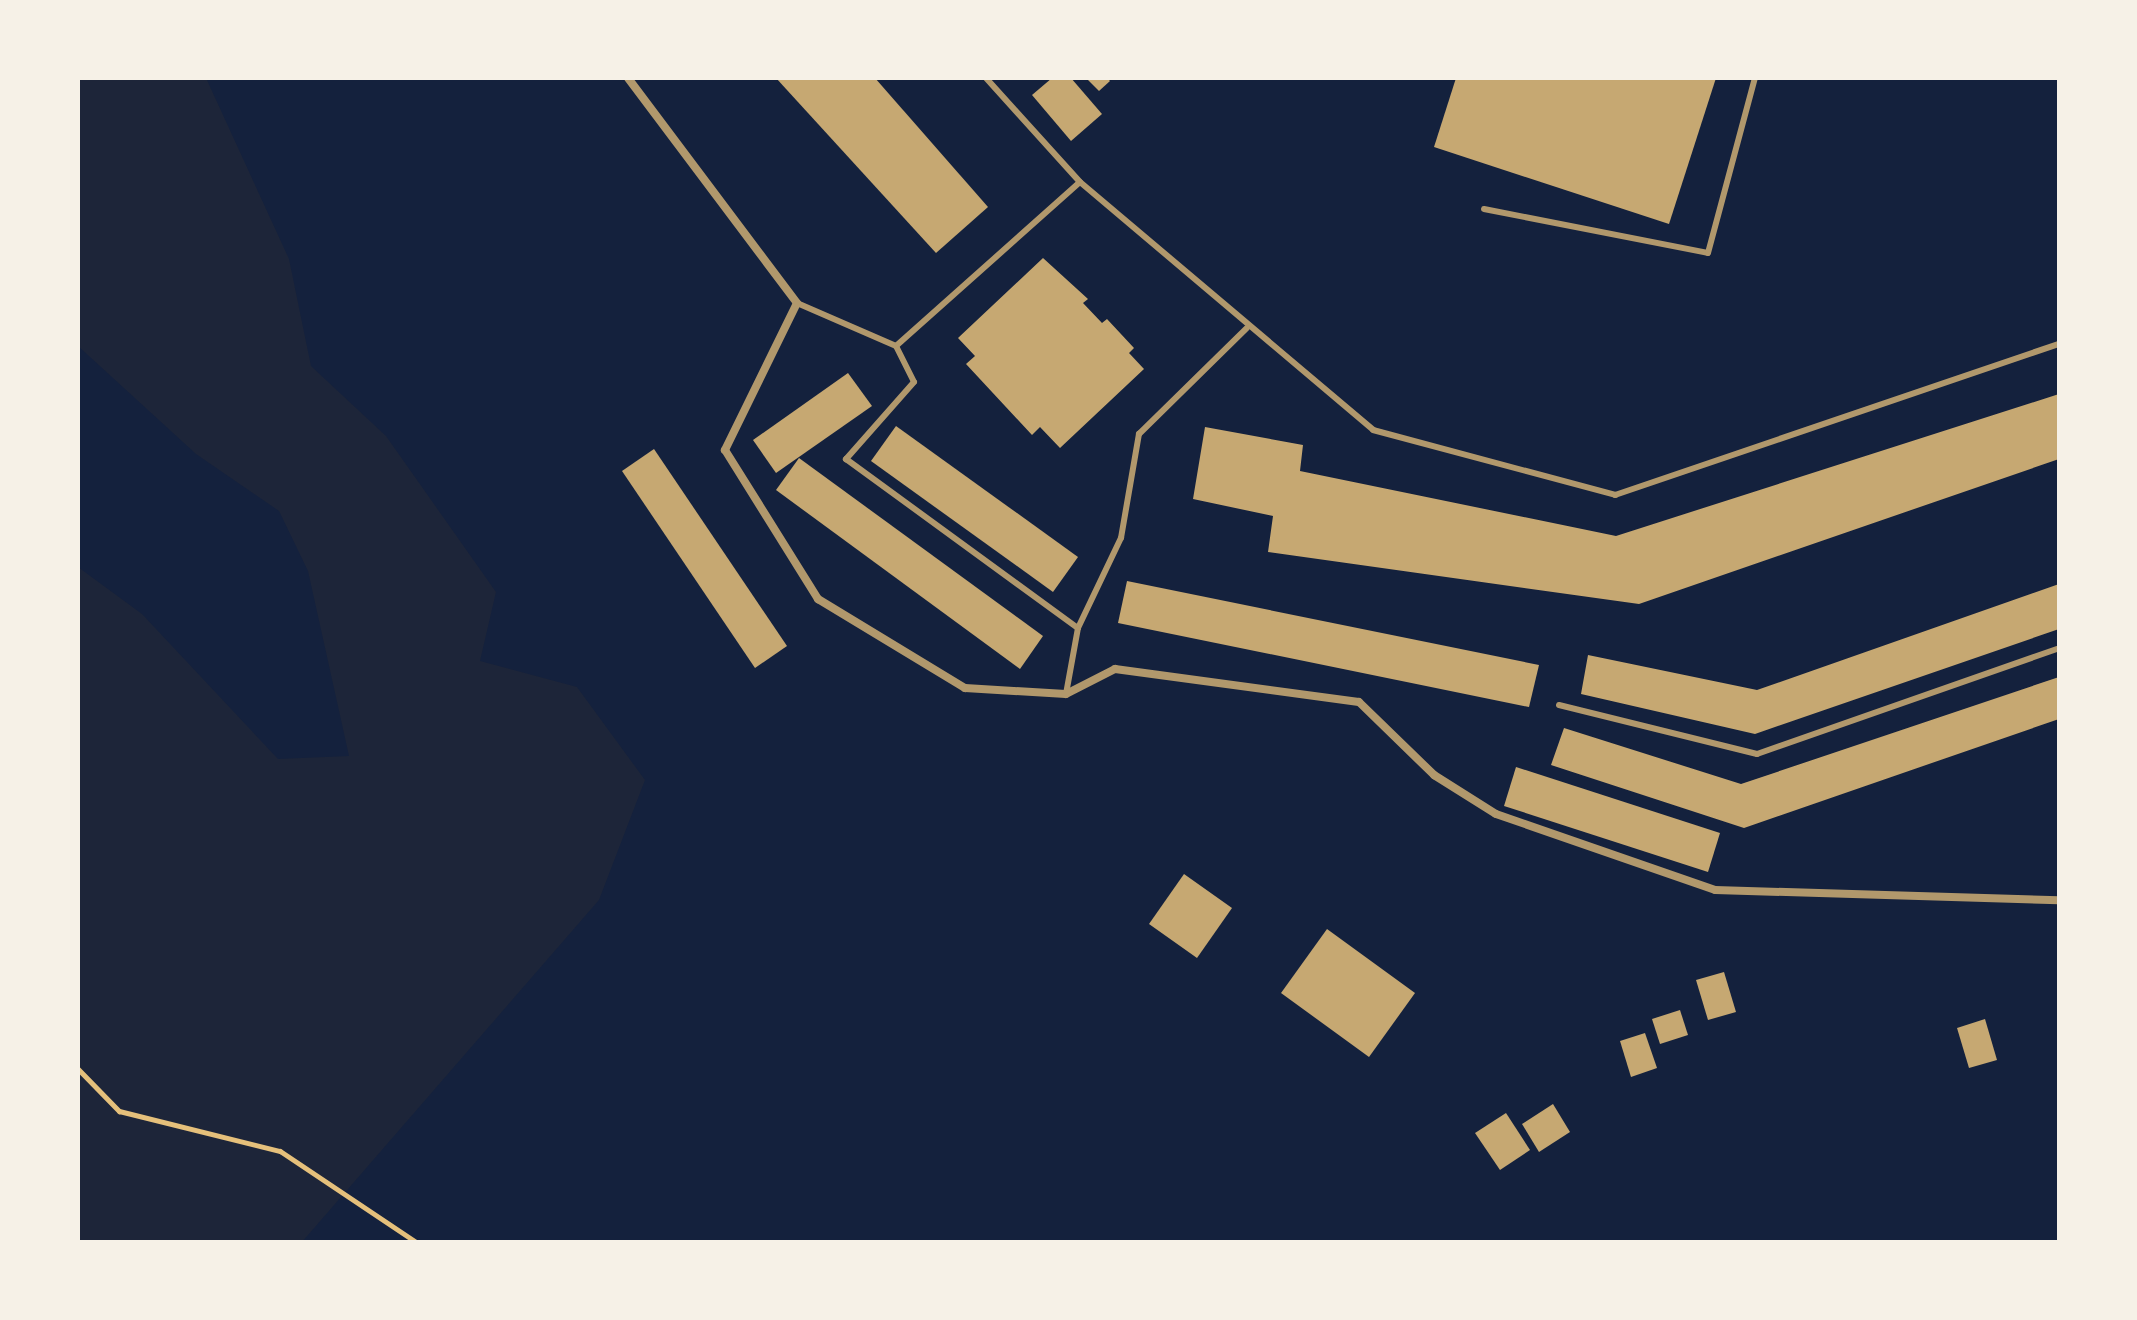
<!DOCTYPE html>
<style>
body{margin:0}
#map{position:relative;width:2137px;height:1320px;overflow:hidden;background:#14213d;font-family:"Alegreya Sans",sans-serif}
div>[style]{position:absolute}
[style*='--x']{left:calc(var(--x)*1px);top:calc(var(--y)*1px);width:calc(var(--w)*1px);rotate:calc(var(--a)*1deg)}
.green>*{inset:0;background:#1d2539}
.building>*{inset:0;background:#c6a872}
.path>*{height:5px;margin:-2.5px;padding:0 2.5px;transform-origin:2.5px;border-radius:2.5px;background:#e5c07b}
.service>*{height:6px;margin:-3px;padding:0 3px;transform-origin:3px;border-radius:3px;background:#b1986c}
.minor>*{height:8px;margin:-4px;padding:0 4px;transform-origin:4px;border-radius:4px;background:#b1986c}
span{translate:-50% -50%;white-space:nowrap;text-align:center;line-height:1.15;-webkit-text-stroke:8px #f6f1e7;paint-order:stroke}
.frame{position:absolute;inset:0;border:80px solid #f6f1e7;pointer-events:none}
</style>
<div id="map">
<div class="green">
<i style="clip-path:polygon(78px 78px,206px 78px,289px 259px,311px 366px,386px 436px,496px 592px,480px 661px,577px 687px,645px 780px,599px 900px,302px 1242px,78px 1242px,78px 567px,142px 614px,278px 759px,349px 756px,308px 571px,279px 511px,196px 454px,78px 346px)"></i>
</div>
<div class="building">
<i style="clip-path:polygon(776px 78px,875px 78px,988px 207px,936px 253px)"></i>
<i style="clip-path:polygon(1052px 78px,1071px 78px,1102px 114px,1071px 141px,1032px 95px)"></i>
<i style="clip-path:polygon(1086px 78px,1107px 78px,1110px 81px,1099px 91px)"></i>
<i style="clip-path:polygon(1456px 78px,1716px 78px,1669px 224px,1434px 147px)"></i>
<i style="clip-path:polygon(1043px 258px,1088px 299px,1083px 303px,1102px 323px,1107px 319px,1134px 348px,1129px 353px,1144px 369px,1060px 448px,1040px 427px,1032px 435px,966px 364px,975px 356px,958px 338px)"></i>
<i style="clip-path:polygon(848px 373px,872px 406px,776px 473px,753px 440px)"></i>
<i style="clip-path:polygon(2059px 394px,2059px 459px,1639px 604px,1268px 552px,1273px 516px,1193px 499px,1205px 427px,1303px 445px,1300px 471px,1616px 536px)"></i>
<i style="clip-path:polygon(896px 426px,1078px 557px,1053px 592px,871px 461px)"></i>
<i style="clip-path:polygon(654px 449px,787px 646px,755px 668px,622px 471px)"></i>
<i style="clip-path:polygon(799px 458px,1043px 636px,1020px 669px,776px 490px)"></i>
<i style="clip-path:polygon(1127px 581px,1539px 665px,1529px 707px,1118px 623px)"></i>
<i style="clip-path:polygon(2059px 584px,2059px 629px,1755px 734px,1581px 694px,1588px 655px,1757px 690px)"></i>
<i style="clip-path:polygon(2059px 677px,2059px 719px,1744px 828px,1551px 765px,1564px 728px,1741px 784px)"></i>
<i style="clip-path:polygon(1516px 767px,1720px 833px,1708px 872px,1504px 806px)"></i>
<i style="clip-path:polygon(1184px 874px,1232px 908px,1197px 958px,1149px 924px)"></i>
<i style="clip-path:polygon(1327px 929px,1415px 993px,1369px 1057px,1281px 993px)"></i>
<i style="clip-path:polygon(1724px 972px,1736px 1012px,1708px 1020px,1696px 980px)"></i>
<i style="clip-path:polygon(1680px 1010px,1688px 1035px,1660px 1044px,1652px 1019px)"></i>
<i style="clip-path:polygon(1985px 1019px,1997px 1060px,1969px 1068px,1957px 1028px)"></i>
<i style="clip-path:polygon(1645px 1033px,1657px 1068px,1631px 1077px,1620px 1041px)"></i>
<i style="clip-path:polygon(1553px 1104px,1570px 1132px,1539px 1152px,1522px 1124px)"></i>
<i style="clip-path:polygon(1506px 1113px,1530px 1150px,1500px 1170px,1475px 1133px)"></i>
</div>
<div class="path">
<i style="--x:78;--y:1069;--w:59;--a:45.7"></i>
<i style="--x:119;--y:1111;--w:166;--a:14"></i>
<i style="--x:280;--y:1151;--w:164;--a:33.8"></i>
</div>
<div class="service">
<i style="--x:986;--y:78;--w:140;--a:47.9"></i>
<i style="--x:1080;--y:182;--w:384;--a:40.2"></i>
<i style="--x:1373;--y:430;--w:251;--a:15"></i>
<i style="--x:1615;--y:495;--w:469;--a:-18.8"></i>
<i style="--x:1484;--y:209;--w:228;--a:11.1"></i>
<i style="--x:1708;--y:253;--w:181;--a:-75"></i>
<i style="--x:797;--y:303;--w:108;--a:23.5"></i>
<i style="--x:896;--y:346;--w:246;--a:-41.7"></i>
<i style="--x:896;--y:346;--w:40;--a:63.4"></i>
<i style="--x:914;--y:382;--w:103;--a:131.4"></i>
<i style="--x:846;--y:459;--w:287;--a:36.1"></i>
<i style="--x:1066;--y:694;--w:67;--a:-79.7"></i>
<i style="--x:1078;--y:628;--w:100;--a:-64.5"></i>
<i style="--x:1121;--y:538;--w:106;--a:-80.2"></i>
<i style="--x:1139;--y:434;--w:151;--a:-44.5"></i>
<i style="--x:1559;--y:705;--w:204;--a:13.9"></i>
<i style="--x:1757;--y:754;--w:320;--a:-19.3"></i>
</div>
<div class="minor">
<i style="--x:628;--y:78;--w:281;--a:53.1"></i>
<i style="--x:797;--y:303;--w:164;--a:116.1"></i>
<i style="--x:725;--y:450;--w:176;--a:58"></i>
<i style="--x:818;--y:599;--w:172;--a:31.2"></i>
<i style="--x:965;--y:688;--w:101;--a:3.4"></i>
<i style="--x:1066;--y:694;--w:55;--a:-27"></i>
<i style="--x:1115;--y:669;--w:246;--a:7.7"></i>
<i style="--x:1359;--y:702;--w:105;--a:44.2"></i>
<i style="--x:1434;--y:775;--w:73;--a:32.2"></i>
<i style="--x:1496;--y:814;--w:232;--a:19.1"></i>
<i style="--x:1715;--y:890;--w:344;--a:1.7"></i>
</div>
<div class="frame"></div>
</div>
